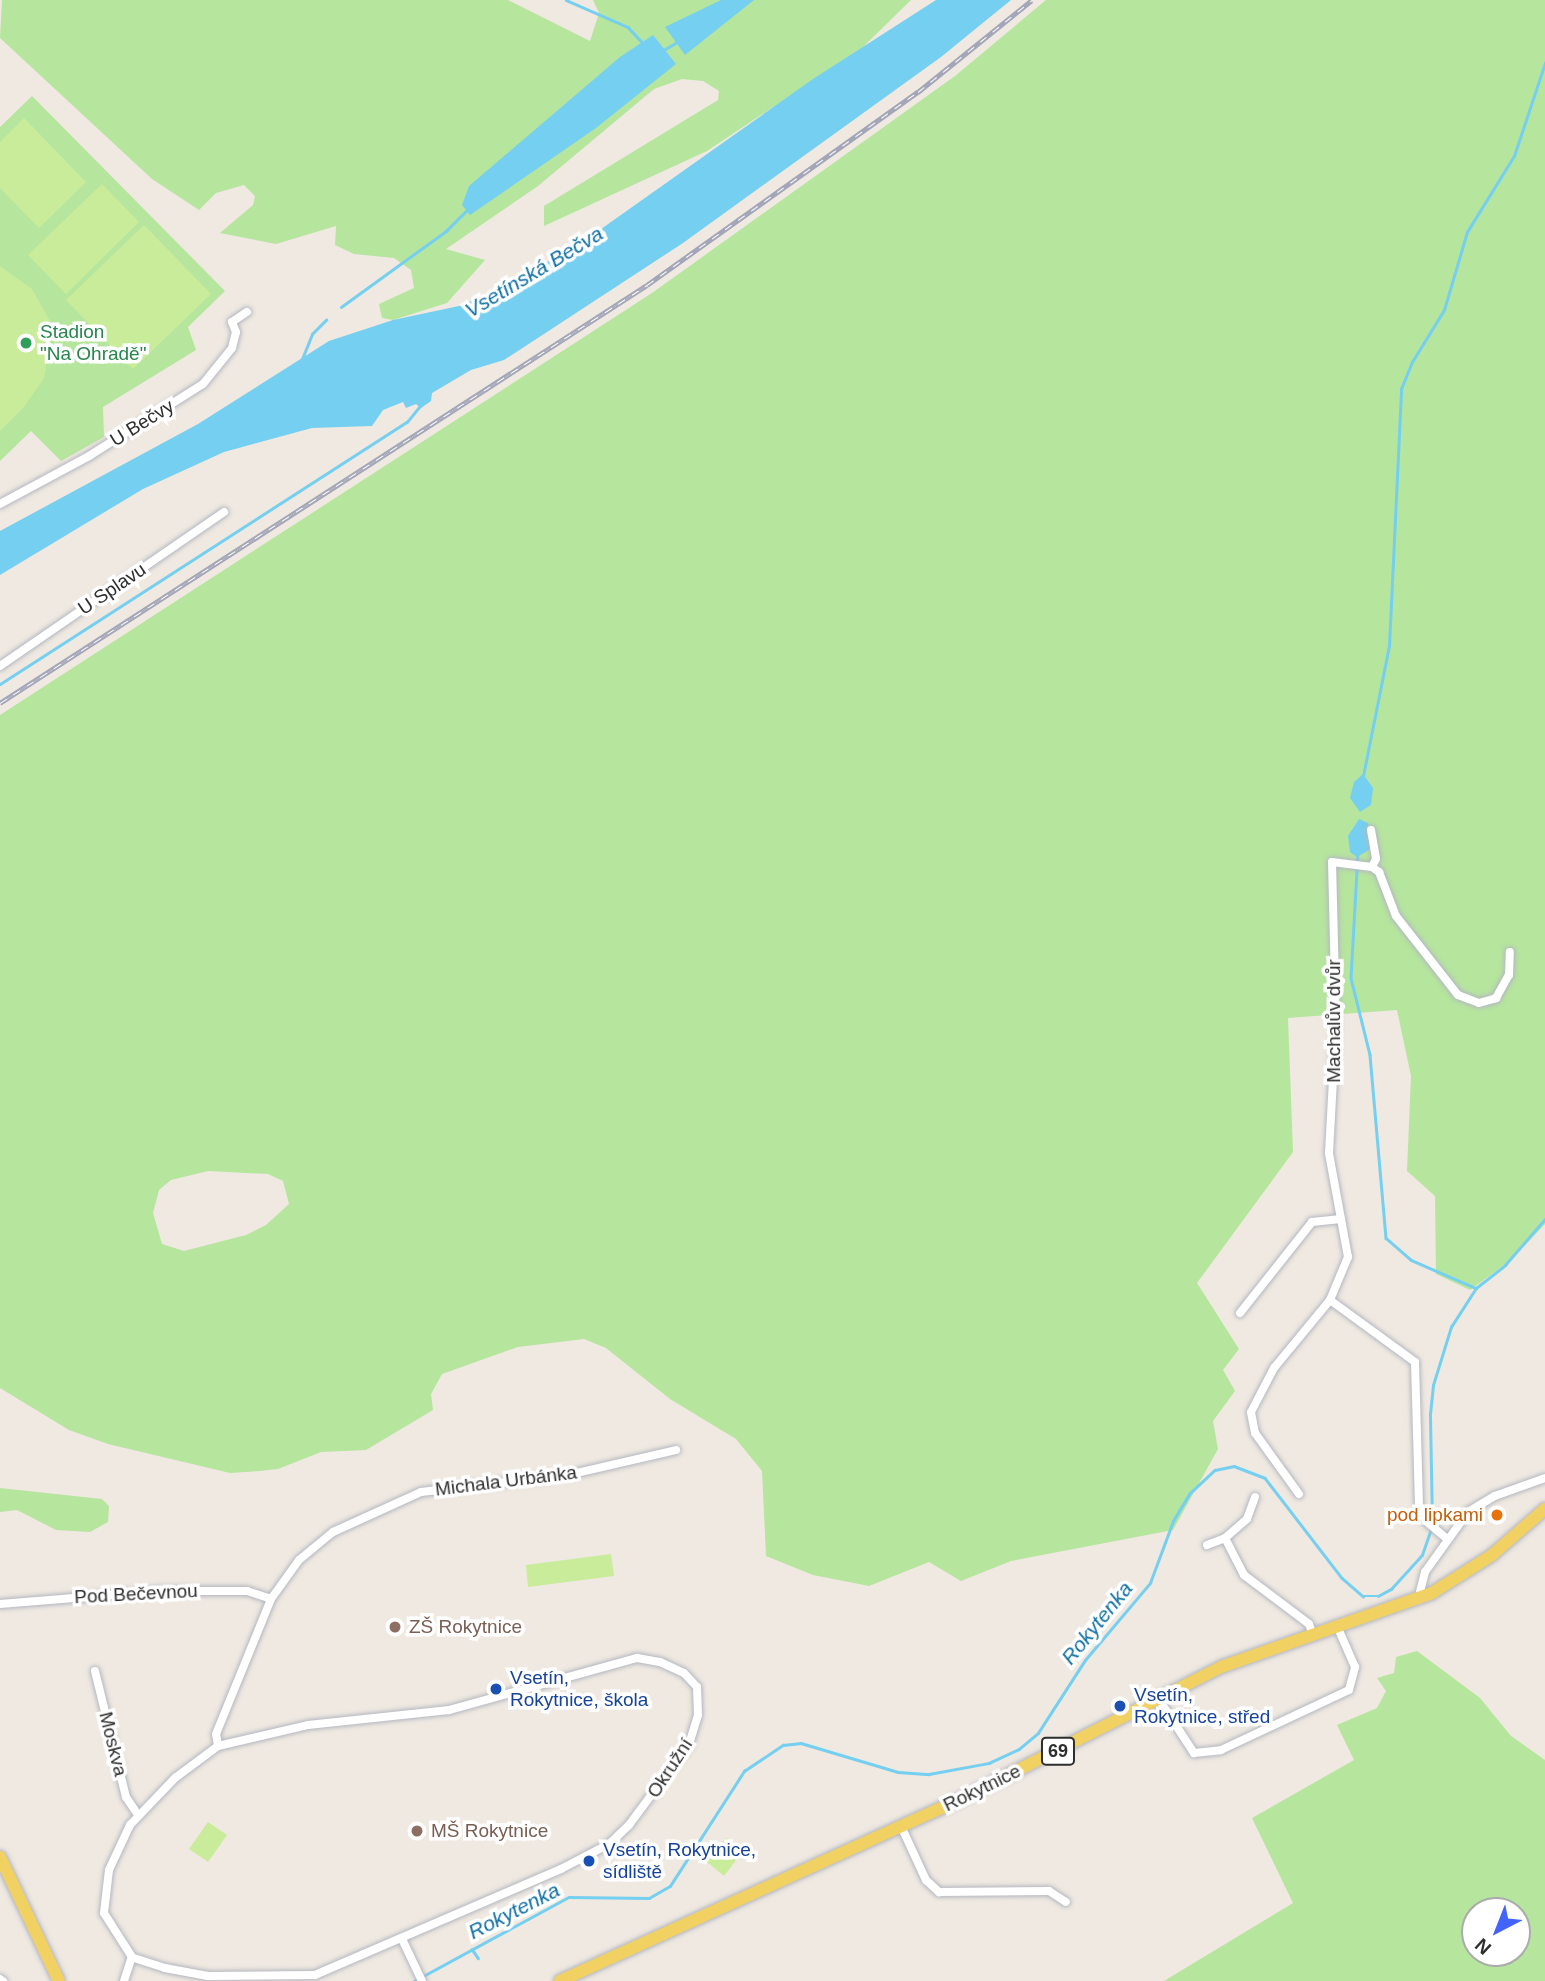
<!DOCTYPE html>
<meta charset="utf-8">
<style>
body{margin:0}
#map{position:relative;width:1545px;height:1981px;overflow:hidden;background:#efe9e1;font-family:Arial,sans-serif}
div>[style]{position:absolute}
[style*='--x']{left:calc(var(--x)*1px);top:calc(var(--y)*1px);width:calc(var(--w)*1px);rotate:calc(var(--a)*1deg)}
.green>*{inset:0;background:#b6e59e}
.pitch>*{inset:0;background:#c9ec9a}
.water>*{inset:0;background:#75cff0}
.stream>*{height:2.5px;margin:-1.25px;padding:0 1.25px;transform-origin:1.25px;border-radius:1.25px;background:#75cff0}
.roads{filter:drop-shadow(0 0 2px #b4b7c1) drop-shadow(0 0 2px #b4b7c1)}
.street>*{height:8px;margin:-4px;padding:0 4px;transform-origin:4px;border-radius:4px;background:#fff}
.primary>*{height:12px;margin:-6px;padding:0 6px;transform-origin:6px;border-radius:6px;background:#f2d163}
.rail>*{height:5px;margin-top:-2.5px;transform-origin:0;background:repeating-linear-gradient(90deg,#fff 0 8px,#a3a6b8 0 16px);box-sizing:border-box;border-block:2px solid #a3a6b8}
.dots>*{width:19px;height:19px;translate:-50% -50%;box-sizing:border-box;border:4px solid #fff;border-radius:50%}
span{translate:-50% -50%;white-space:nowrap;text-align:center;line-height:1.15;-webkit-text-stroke:7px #fff;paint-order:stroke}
.shield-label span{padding:2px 5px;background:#fff;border:2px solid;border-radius:5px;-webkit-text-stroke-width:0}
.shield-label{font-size:18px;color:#2e2e2e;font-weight:700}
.leisure-label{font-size:19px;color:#27864d}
.left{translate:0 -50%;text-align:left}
.street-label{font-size:19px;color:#2e2e2e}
.food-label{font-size:19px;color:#c56008}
.right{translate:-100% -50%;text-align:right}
.education-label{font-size:19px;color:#785e54}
.transit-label{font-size:19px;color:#164399}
.water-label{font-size:21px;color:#0d6fa3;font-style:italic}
.north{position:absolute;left:1461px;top:1897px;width:70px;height:70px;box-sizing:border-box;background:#fff;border:2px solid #ababab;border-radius:50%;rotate:222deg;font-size:19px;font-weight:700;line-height:28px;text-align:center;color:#2e2e2e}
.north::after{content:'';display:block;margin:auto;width:24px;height:32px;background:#4264fb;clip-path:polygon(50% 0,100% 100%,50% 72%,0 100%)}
</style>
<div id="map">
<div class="green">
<i style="clip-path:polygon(2px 0,508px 0,590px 41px,599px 13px,593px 0,911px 0,862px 48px,707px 151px,544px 226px,544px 206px,718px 100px,719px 91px,703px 81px,682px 79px,654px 89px,538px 186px,446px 249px,485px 260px,447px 303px,393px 320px,382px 318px,379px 304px,414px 288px,411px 270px,394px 258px,354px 254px,335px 245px,336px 226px,276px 244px,220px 233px,253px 205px,255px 196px,244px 185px,216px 193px,199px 210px,152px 179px,0 38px)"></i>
<i style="clip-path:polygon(evenodd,1046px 0,1545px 0,1545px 1224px,1511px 1260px,1470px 1290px,1436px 1274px,1435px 1196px,1407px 1171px,1411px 1076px,1397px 1010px,1288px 1018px,1293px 1152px,1197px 1283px,1239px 1349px,1223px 1370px,1235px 1391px,1213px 1421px,1218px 1449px,1173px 1530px,1011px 1561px,961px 1581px,929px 1562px,869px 1586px,813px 1575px,766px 1556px,762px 1471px,736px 1439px,670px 1399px,606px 1348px,584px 1339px,518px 1347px,442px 1374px,431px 1394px,433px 1410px,366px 1450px,321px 1452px,278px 1469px,259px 1471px,230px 1473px,108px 1444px,69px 1430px,0 1388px,0 715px,652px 293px,955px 76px,1046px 0,208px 1171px,268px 1174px,283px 1181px,289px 1204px,266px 1225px,246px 1235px,184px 1251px,162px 1244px,153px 1213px,159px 1190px,171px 1180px,208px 1171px)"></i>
<i style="clip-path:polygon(32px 96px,225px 291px,188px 327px,196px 350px,103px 407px,104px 437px,61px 461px,31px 431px,0 461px,0 127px)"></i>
<i style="clip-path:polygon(0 1488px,102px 1499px,109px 1506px,108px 1522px,90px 1532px,56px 1530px,17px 1510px,0 1512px)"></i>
<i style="clip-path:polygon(evenodd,1417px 1651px,1480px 1698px,1511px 1736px,1545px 1760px,1545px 1981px,1164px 1981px,1293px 1903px,1252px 1818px,1354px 1760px,1337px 1725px,1377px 1708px,1386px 1691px,1377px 1678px,1394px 1673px,1396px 1657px,1417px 1651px,1517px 1911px,1517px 1953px,1475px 1953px,1475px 1911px,1517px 1911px)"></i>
</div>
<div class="pitch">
<i style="clip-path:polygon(24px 118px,86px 182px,39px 228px,0 188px,0 142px)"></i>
<i style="clip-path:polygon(102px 184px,139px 222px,66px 294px,28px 255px)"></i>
<i style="clip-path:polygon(144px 225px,211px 294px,133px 369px,66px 300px)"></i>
<i style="clip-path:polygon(0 266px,32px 289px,50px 321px,52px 336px,44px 378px,24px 407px,0 431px)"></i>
<i style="clip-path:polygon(611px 1554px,614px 1576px,528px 1587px,526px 1565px)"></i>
<i style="clip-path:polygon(208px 1822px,227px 1835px,208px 1862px,189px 1849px)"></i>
<i style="clip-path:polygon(726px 1838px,743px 1851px,724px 1876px,707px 1862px)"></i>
</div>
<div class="water">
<i style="clip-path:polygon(721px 0,754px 0,685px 55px,665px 27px)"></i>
<i style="clip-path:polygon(936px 0,1011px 0,941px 57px,683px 243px,504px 360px,471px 370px,432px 393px,431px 401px,421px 408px,416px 404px,406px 408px,403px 402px,383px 410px,372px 426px,312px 428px,224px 452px,143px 489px,0 575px,0 531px,198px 424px,329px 341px,393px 320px,459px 306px,505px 287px,594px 234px,813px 79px)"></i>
<i style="clip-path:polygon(653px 35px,676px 64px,596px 128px,470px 215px,462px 205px,469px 186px,620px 57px)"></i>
<i style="clip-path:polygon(1363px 774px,1373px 788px,1371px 805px,1360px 812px,1350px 798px,1354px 782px)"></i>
<i style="clip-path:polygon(1359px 819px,1368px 823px,1372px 841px,1369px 850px,1357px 857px,1350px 852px,1348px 836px)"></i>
</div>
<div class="stream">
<i style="--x:566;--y:0;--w:68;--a:23.5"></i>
<i style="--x:628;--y:27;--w:21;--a:47"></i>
<i style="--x:662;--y:51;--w:17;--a:-31"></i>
<i style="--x:341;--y:307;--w:130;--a:-35.9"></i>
<i style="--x:446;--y:231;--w:30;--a:-45"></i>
<i style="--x:300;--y:364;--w:32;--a:-68"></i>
<i style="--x:312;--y:334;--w:20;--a:-45"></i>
<i style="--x:0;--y:684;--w:484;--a:-32.8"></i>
<i style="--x:407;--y:422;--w:21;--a:-51"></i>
<i style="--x:1363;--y:776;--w:133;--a:-78.7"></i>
<i style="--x:1389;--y:646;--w:257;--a:-87.3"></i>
<i style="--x:1401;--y:389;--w:29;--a:-68"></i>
<i style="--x:1412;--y:362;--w:61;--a:-58.4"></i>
<i style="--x:1444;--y:310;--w:81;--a:-73.6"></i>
<i style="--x:1467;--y:232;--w:89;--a:-58.3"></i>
<i style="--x:1514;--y:156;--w:98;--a:-71.6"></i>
<i style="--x:1358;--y:853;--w:125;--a:93.2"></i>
<i style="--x:1351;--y:978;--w:79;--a:76.1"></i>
<i style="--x:1370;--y:1055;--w:184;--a:85"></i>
<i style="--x:1386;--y:1238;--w:33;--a:41"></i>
<i style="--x:1411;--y:1260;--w:71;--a:23.3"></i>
<i style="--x:1432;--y:1522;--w:108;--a:-91.1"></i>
<i style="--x:1430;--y:1414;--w:29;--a:-84"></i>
<i style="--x:1433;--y:1385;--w:61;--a:-72.8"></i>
<i style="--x:1451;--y:1327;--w:46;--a:-57.3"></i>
<i style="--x:1476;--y:1288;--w:37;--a:-38"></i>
<i style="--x:1505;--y:1265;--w:61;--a:-49"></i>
<i style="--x:472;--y:1949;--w:11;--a:56"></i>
<i style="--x:414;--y:1981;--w:176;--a:-28.5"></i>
<i style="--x:569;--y:1897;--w:80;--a:0.7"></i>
<i style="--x:649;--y:1898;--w:24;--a:-30"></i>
<i style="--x:670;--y:1886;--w:137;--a:-57.2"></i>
<i style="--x:744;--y:1771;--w:47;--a:-33.7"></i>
<i style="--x:783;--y:1745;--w:18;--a:-6"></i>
<i style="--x:801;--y:1743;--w:101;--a:16.6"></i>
<i style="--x:898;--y:1772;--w:31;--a:4"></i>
<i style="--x:929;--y:1774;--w:61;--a:-10.4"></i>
<i style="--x:989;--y:1763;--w:33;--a:-25"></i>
<i style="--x:1019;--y:1749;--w:25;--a:-40"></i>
<i style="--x:1038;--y:1733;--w:87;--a:-57.2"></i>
<i style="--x:1085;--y:1660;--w:101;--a:-49.8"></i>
<i style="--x:1150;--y:1583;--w:66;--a:-69.6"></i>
<i style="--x:1173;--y:1521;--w:31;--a:-59"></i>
<i style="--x:1189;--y:1494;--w:35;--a:-43"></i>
<i style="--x:1215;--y:1470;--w:19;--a:-12"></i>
<i style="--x:1234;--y:1466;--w:33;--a:21"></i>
<i style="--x:1265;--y:1478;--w:126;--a:52.4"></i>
<i style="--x:1342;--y:1578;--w:28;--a:41"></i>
<i style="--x:1363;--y:1596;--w:15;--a:0"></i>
<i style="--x:1378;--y:1596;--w:15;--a:-28"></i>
<i style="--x:1391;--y:1589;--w:46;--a:-47.6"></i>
<i style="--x:1422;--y:1555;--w:28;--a:-71"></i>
</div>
<div class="roads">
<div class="street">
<i style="--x:0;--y:504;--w:101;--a:-28.3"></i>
<i style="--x:89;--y:456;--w:135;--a:-32.3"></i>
<i style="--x:203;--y:384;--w:46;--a:-51.1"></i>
<i style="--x:232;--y:348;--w:16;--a:-76"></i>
<i style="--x:236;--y:332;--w:11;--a:-112"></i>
<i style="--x:232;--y:322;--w:18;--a:-34"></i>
<i style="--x:0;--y:666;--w:272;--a:-34.5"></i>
<i style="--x:1371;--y:830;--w:29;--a:80"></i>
<i style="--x:1376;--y:859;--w:9;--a:117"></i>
<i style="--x:1240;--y:1313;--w:116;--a:-51.6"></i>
<i style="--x:1312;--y:1222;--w:29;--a:-6"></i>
<i style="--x:1299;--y:1494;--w:75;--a:-125.8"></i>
<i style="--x:1255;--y:1433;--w:21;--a:-101"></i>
<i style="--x:1251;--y:1412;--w:50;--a:-62.4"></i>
<i style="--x:1274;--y:1368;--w:88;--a:-50.5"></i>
<i style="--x:1255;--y:1497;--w:23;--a:110"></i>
<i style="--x:1247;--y:1519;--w:29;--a:139"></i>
<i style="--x:1225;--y:1538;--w:42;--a:62.8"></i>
<i style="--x:1244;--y:1575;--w:81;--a:37"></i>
<i style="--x:1309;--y:1624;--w:12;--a:70"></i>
<i style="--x:1446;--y:1538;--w:26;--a:-140"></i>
<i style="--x:1426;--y:1521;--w:17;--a:-114"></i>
<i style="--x:1419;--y:1505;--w:143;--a:-91.6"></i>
<i style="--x:1415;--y:1362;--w:105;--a:-143.9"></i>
<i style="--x:1330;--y:1300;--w:47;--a:-67.3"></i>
<i style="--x:1348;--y:1257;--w:106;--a:-100.4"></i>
<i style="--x:1329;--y:1153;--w:128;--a:-86.9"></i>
<i style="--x:1336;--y:1025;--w:163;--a:-91.4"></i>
<i style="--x:1332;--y:862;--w:40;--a:7.1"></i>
<i style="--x:1372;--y:867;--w:9;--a:36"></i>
<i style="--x:1379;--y:872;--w:47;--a:68.9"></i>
<i style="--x:1396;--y:916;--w:100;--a:51.9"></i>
<i style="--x:1458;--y:995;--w:22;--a:21"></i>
<i style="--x:1479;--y:1003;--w:18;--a:-16"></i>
<i style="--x:1496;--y:998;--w:26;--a:-61"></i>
<i style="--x:1509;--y:975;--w:23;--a:-88"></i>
<i style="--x:1207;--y:1545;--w:19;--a:-21"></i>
<i style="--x:1418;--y:1600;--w:29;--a:-76"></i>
<i style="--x:1425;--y:1572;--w:74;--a:-54.4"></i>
<i style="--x:1468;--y:1512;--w:31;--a:-31"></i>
<i style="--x:1495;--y:1496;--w:53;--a:-19.8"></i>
<i style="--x:0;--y:1604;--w:161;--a:-4.6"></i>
<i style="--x:160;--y:1591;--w:87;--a:0"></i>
<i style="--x:247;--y:1591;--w:25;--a:18"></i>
<i style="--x:637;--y:1658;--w:23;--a:10"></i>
<i style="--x:660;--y:1662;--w:26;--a:25"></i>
<i style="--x:684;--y:1673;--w:19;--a:47"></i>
<i style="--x:697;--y:1687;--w:28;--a:88"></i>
<i style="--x:698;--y:1715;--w:30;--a:107"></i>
<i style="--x:689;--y:1744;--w:101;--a:126.5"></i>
<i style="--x:629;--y:1825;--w:28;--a:136"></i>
<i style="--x:609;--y:1844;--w:54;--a:152.5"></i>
<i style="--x:561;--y:1869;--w:268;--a:156.7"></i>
<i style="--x:315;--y:1975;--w:107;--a:179.5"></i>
<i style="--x:208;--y:1976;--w:44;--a:-169.5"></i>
<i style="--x:165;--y:1968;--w:35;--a:-162"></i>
<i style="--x:132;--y:1957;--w:52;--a:-122.5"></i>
<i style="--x:104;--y:1913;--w:43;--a:-83.4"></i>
<i style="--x:109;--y:1870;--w:50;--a:-65"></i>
<i style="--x:130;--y:1825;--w:65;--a:-46.2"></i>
<i style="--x:175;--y:1778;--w:54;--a:-36.7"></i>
<i style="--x:218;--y:1746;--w:92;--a:-13.1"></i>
<i style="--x:308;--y:1725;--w:142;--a:-6.1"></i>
<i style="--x:449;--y:1710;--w:195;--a:-15.5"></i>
<i style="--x:95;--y:1671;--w:130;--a:76.2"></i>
<i style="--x:126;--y:1797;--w:22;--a:56"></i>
<i style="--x:1158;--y:1698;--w:66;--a:56.8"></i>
<i style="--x:1194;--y:1753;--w:27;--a:-6"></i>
<i style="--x:1221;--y:1750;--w:141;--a:-25.1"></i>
<i style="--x:1349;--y:1690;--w:24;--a:-75"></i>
<i style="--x:1355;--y:1667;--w:43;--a:-113.6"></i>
<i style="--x:218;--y:1746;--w:12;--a:-99"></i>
<i style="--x:216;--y:1734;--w:146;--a:-67.8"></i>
<i style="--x:271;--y:1599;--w:48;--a:-54.3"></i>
<i style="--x:299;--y:1560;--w:44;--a:-39.5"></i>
<i style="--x:333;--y:1532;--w:97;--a:-24.4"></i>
<i style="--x:421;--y:1492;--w:148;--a:-6.6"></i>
<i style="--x:568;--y:1475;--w:111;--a:-13"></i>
<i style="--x:901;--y:1826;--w:60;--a:65.2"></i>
<i style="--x:926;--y:1880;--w:18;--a:43"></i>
<i style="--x:939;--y:1892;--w:110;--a:-0.5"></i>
<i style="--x:1049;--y:1891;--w:20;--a:33"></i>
<i style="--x:402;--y:1939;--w:47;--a:64.5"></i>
<i style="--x:0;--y:1979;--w:4;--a:34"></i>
<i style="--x:124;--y:1981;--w:25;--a:-72"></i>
</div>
<div class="primary">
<i style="--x:0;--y:1857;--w:137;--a:64.6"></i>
<i style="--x:560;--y:1981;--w:438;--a:-24.4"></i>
<i style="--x:959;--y:1800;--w:294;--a:-26.9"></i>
<i style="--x:1221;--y:1667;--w:224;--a:-19.3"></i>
<i style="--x:1432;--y:1593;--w:71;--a:-32.3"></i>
<i style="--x:1492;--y:1555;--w:70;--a:-41"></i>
</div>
</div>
<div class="rail">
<i style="--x:0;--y:703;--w:770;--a:-32.86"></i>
<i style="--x:647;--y:285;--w:333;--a:-35.5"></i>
<i style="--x:918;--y:92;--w:146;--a:-38.9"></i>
</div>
<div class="dots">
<i style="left:26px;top:343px;background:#2e9e5b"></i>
<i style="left:1497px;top:1515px;background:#e8710a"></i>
<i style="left:395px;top:1627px;background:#8d6e63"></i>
<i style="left:496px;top:1689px;background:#1a4fb4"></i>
<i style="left:1120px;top:1706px;background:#1a4fb4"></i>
<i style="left:417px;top:1831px;background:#8d6e63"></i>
<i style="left:589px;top:1861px;background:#1a4fb4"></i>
</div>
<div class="shield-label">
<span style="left:1058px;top:1751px">69</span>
</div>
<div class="leisure-label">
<span class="left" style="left:40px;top:343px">Stadion<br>"Na Ohradě"</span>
</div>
<div class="street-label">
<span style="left:142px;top:423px;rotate:-32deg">U Bečvy</span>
<span style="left:112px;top:589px;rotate:-34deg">U Splavu</span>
<span style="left:1334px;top:1021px;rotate:-90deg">Machalův dvůr</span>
<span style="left:506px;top:1481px;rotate:-7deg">Michala Urbánka</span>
<span style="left:136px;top:1594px;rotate:-3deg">Pod Bečevnou</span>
<span style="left:113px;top:1744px;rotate:76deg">Moskva</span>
<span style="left:670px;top:1768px;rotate:-57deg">Okružní</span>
<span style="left:982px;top:1788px;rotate:-26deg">Rokytnice</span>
</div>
<div class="food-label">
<span class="right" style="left:1483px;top:1515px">pod lipkami</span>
</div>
<div class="education-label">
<span class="left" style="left:409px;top:1627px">ZŠ Rokytnice</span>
<span class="left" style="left:431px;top:1831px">MŠ Rokytnice</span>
</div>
<div class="transit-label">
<span class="left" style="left:510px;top:1689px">Vsetín,<br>Rokytnice, škola</span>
<span class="left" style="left:1134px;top:1706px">Vsetín,<br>Rokytnice, střed</span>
<span class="left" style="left:603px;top:1861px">Vsetín, Rokytnice,<br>sídliště</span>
</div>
<div class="water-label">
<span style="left:534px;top:272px;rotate:-31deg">Vsetínská Bečva</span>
<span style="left:1097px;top:1623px;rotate:-51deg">Rokytenka</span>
<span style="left:514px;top:1911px;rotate:-27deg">Rokytenka</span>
</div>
<div class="north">N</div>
</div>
